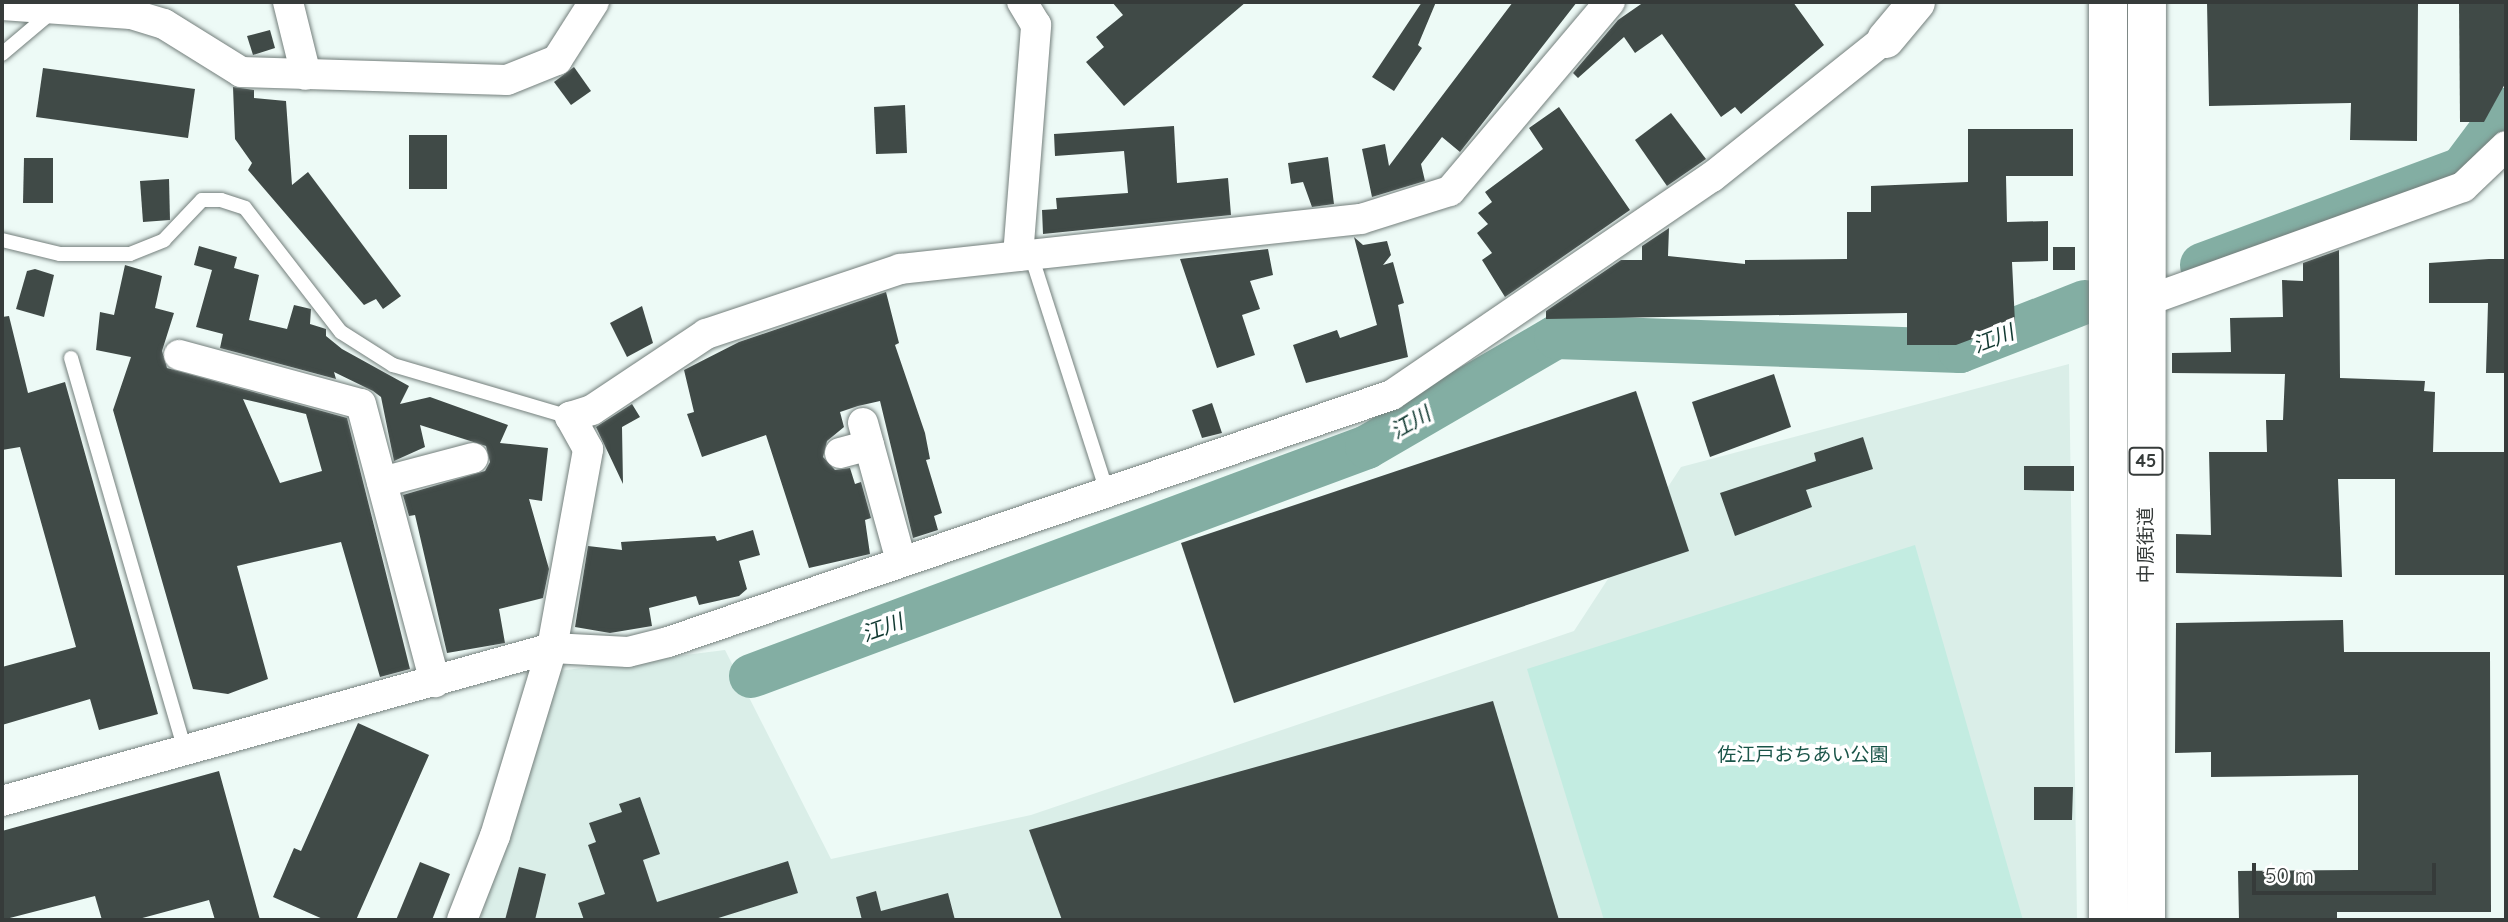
<!DOCTYPE html>
<meta charset="utf-8">
<style>
body{margin:0}
#map{position:relative;width:2508px;height:922px;overflow:hidden;background:#edfaf6;font-family:Quicksand,"Noto Sans JP",sans-serif}
div>[style]{position:absolute}
[style*='--x']{left:calc(var(--x)*1px);top:calc(var(--y)*1px);width:calc(var(--w)*1px);rotate:calc(var(--a)*1deg)}
.built>*{inset:0;background:#daeee8}
.green>*{inset:0;background:#c3ece1}
.river>*{height:44px;margin:-22px;padding:0 22px;transform-origin:22px;border-radius:22px;background:#83aea3}
.building>*{inset:0;background:#404a47}
.roads{filter:drop-shadow(0 0 2px #747f7c) drop-shadow(0 0 2px #747f7c)}
.service>*{height:14px;margin:-7px;padding:0 7px;transform-origin:7px;border-radius:7px;background:#fff}
.minor>*{height:30px;margin:-15px;padding:0 15px;transform-origin:15px;border-radius:15px;background:#fff}
.tertiary>*{height:37px;margin:-18.5px;padding:0 18.5px;transform-origin:18.5px;border-radius:18.5px;background:#fff}
.primary>*{height:38px;margin:-19px;padding:0 19px;transform-origin:19px;border-radius:19px;background:#fff}
span{translate:-50% -50%;white-space:nowrap;text-align:center;line-height:1.15;-webkit-text-stroke:7px #fff;paint-order:stroke}
.shield-label span{padding:2px 5px;background:#fff;border:2px solid;border-radius:5px;-webkit-text-stroke-width:0}
.shield-label{font-size:18px;color:#363b3a;font-weight:700}
.street-label{font-size:19px;color:#363b3a}
.park-label{font-size:19px;color:#195448}
.water-label{font-size:21px;color:#113931;font-style:italic}
.frame{position:absolute;inset:0;border:4px solid #363b3a;pointer-events:none}
.scale{position:absolute;left:2252px;top:863px;width:184px;height:32px;box-sizing:border-box;border:4px solid #363b3a;border-top:0;padding-left:9px;font-size:21px;line-height:24px;white-space:nowrap;color:#363b3a;-webkit-text-stroke:5px #fff;paint-order:stroke}
</style>
<div id="map">
<div class="built">
<i style="clip-path:polygon(2069px 364px,2077px 920px,480px 920px,558px 671px,725px 650px,831px 859px,1031px 815px,1574px 631px,1681px 467px)"></i>
</div>
<div class="green">
<i style="clip-path:polygon(1915px 545px,2023px 920px,1604px 920px,1527px 669px)"></i>
</div>
<div class="river">
<i style="--x:2202;--y:265;--w:277;--a:-20.3"></i>
<i style="--x:2462;--y:169;--w:74;--a:-53.3"></i>
<i style="--x:751;--y:676;--w:657;--a:-20.39"></i>
<i style="--x:1367;--y:447;--w:219;--a:-30.2"></i>
<i style="--x:1556;--y:337;--w:404;--a:2"></i>
<i style="--x:1960;--y:351;--w:134;--a:-21.4"></i>
</div>
<div class="building">
<i style="clip-path:polygon(1112px 2px,1246px 2px,1124px 106px,1086px 62px,1104px 47px,1096px 37px,1123px 15px)"></i>
<i style="clip-path:polygon(1422px 2px,1436px 2px,1418px 45px,1422px 48px,1394px 91px,1372px 77px)"></i>
<i style="clip-path:polygon(1513px 2px,1577px 2px,1460px 152px,1442px 137px,1421px 164px,1425px 181px,1372px 197px,1362px 149px,1385px 144px,1389px 166px)"></i>
<i style="clip-path:polygon(1644px 2px,1793px 2px,1824px 45px,1741px 114px,1735px 107px,1721px 117px,1662px 34px,1635px 53px,1624px 37px,1578px 78px,1573px 73px,1618px 20px)"></i>
<i style="clip-path:polygon(2207px 2px,2418px 2px,2417px 141px,2350px 140px,2351px 103px,2209px 106px)"></i>
<i style="clip-path:polygon(2459px 2px,2506px 2px,2506px 82px,2484px 122px,2460px 122px)"></i>
<i style="clip-path:polygon(270px 30px,275px 48px,253px 55px,247px 36px)"></i>
<i style="clip-path:polygon(574px 67px,591px 91px,571px 105px,554px 82px)"></i>
<i style="clip-path:polygon(43px 68px,195px 89px,188px 138px,36px 117px)"></i>
<i style="clip-path:polygon(233px 87px,254px 90px,254px 98px,286px 101px,292px 185px,308px 172px,401px 296px,383px 309px,376px 299px,364px 305px,248px 170px,252px 163px,235px 139px)"></i>
<i style="clip-path:polygon(905px 105px,907px 153px,876px 154px,874px 107px)"></i>
<i style="clip-path:polygon(1559px 107px,1630px 210px,1505px 297px,1482px 260px,1492px 253px,1477px 233px,1488px 224px,1478px 213px,1492px 202px,1485px 192px,1543px 149px,1529px 128px)"></i>
<i style="clip-path:polygon(1671px 113px,1706px 159px,1667px 186px,1635px 140px)"></i>
<i style="clip-path:polygon(1174px 126px,1177px 183px,1228px 178px,1231px 215px,1043px 234px,1042px 210px,1057px 209px,1056px 198px,1128px 193px,1124px 151px,1055px 156px,1054px 134px)"></i>
<i style="clip-path:polygon(1968px 129px,2073px 129px,2073px 176px,2006px 176px,2007px 222px,2048px 221px,2048px 261px,2012px 262px,2015px 323px,1956px 345px,1907px 345px,1907px 313px,1546px 319px,1546px 311px,1621px 260px,1642px 260px,1642px 246px,1669px 228px,1668px 256px,1745px 264px,1745px 260px,1847px 259px,1847px 212px,1871px 212px,1871px 186px,1968px 182px)"></i>
<i style="clip-path:polygon(409px 135px,447px 135px,447px 189px,409px 189px)"></i>
<i style="clip-path:polygon(1328px 157px,1334px 204px,1312px 207px,1303px 182px,1291px 184px,1288px 163px)"></i>
<i style="clip-path:polygon(24px 158px,53px 158px,53px 203px,23px 203px)"></i>
<i style="clip-path:polygon(169px 179px,170px 220px,143px 222px,140px 181px)"></i>
<i style="clip-path:polygon(1354px 237px,1363px 245px,1387px 241px,1391px 255px,1383px 265px,1393px 262px,1404px 303px,1398px 305px,1408px 357px,1306px 383px,1293px 345px,1337px 330px,1340px 338px,1377px 325px)"></i>
<i style="clip-path:polygon(199px 246px,237px 257px,234px 268px,259px 275px,249px 320px,287px 329px,294px 305px,311px 309px,310px 324px,326px 329px,326px 336px,342px 349px,409px 386px,400px 404px,430px 397px,508px 425px,500px 443px,548px 448px,542px 501px,529px 499px,549px 569px,543px 598px,499px 609px,505px 643px,447px 653px,415px 515px,409px 516px,403px 495px,485px 471px,490px 462px,486px 446px,420px 425px,425px 447px,394px 461px,381px 397px,373px 391px,334px 372px,336px 379px,220px 348px,223px 334px,196px 327px,212px 270px,194px 265px)"></i>
<i style="clip-path:polygon(2053px 247px,2075px 247px,2075px 270px,2053px 270px)"></i>
<i style="clip-path:polygon(1268px 249px,1273px 275px,1250px 281px,1260px 309px,1242px 315px,1255px 355px,1217px 368px,1180px 259px)"></i>
<i style="clip-path:polygon(2339px 250px,2340px 378px,2425px 381px,2424px 391px,2435px 392px,2433px 452px,2506px 452px,2506px 575px,2395px 575px,2395px 479px,2338px 479px,2342px 577px,2176px 573px,2176px 534px,2211px 535px,2209px 452px,2267px 452px,2266px 420px,2283px 420px,2285px 374px,2172px 373px,2172px 353px,2231px 352px,2230px 318px,2283px 317px,2282px 280px,2303px 281px,2303px 263px)"></i>
<i style="clip-path:polygon(2489px 259px,2506px 259px,2506px 373px,2486px 373px,2488px 303px,2429px 303px,2429px 263px)"></i>
<i style="clip-path:polygon(evenodd,125px 265px,162px 276px,155px 308px,174px 313px,162px 351px,167px 368px,347px 418px,410px 669px,380px 677px,341px 542px,237px 566px,268px 679px,228px 694px,193px 689px,113px 410px,131px 357px,96px 350px,100px 312px,114px 315px,125px 265px,243px 399px,306px 414px,322px 471px,280px 483px,243px 399px)"></i>
<i style="clip-path:polygon(35px 269px,54px 275px,44px 317px,16px 309px,27px 271px)"></i>
<i style="clip-path:polygon(886px 292px,899px 343px,895px 345px,925px 433px,930px 459px,926px 460px,942px 513px,934px 516px,938px 530px,913px 538px,880px 401px,858px 406px,840px 412px,844px 427px,827px 441px,823px 457px,835px 470px,850px 468px,855px 484px,861px 482px,871px 518px,865px 520px,870px 554px,809px 568px,766px 435px,702px 457px,687px 414px,694px 412px,684px 370px,739px 342px)"></i>
<i style="clip-path:polygon(642px 306px,653px 343px,627px 357px,610px 323px)"></i>
<i style="clip-path:polygon(9px 316px,28px 393px,65px 382px,158px 714px,99px 730px,90px 699px,2px 725px,2px 667px,76px 647px,20px 447px,2px 450px,2px 317px)"></i>
<i style="clip-path:polygon(1774px 374px,1791px 427px,1710px 457px,1692px 402px)"></i>
<i style="clip-path:polygon(1636px 391px,1689px 551px,1234px 703px,1181px 543px)"></i>
<i style="clip-path:polygon(1212px 403px,1222px 433px,1202px 438px,1192px 410px)"></i>
<i style="clip-path:polygon(632px 404px,640px 417px,622px 427px,623px 484px,596px 427px)"></i>
<i style="clip-path:polygon(1863px 437px,1873px 469px,1806px 490px,1812px 507px,1735px 536px,1720px 493px,1816px 461px,1814px 453px)"></i>
<i style="clip-path:polygon(2024px 466px,2074px 466px,2074px 491px,2024px 490px)"></i>
<i style="clip-path:polygon(753px 530px,760px 555px,739px 561px,747px 589px,739px 596px,699px 605px,696px 596px,649px 608px,652px 626px,610px 633px,575px 627px,588px 546px,622px 550px,621px 542px,715px 536px,717px 541px)"></i>
<i style="clip-path:polygon(2343px 620px,2344px 652px,2490px 652px,2491px 912px,2337px 912px,2337px 920px,2239px 920px,2238px 871px,2358px 870px,2358px 775px,2211px 777px,2211px 752px,2175px 753px,2176px 623px)"></i>
<i style="clip-path:polygon(1493px 701px,1559px 920px,1062px 920px,1029px 830px)"></i>
<i style="clip-path:polygon(358px 723px,429px 755px,356px 920px,325px 920px,273px 897px,294px 848px,301px 851px)"></i>
<i style="clip-path:polygon(219px 771px,260px 920px,215px 920px,209px 900px,135px 920px,102px 920px,95px 896px,2px 920px,2px 831px)"></i>
<i style="clip-path:polygon(2034px 787px,2073px 787px,2072px 820px,2034px 820px)"></i>
<i style="clip-path:polygon(640px 797px,660px 854px,643px 860px,657px 902px,788px 861px,798px 893px,712px 920px,584px 920px,578px 903px,605px 894px,588px 845px,596px 842px,589px 823px,622px 812px,619px 804px)"></i>
<i style="clip-path:polygon(420px 862px,450px 874px,432px 920px,396px 920px)"></i>
<i style="clip-path:polygon(519px 867px,546px 874px,535px 920px,505px 920px)"></i>
<i style="clip-path:polygon(876px 891px,881px 911px,948px 893px,955px 920px,862px 920px,856px 897px)"></i>
</div>
<div class="roads">
<div class="service">
<i style="--x:2;--y:54;--w:68;--a:-40.2"></i>
<i style="--x:2;--y:240;--w:60;--a:13.6"></i>
<i style="--x:60;--y:254;--w:70;--a:0"></i>
<i style="--x:130;--y:254;--w:37;--a:-22"></i>
<i style="--x:164;--y:240;--w:55;--a:-46.5"></i>
<i style="--x:202;--y:200;--w:19;--a:0"></i>
<i style="--x:221;--y:200;--w:25;--a:18"></i>
<i style="--x:245;--y:208;--w:157;--a:52.3"></i>
<i style="--x:341;--y:332;--w:62;--a:32.4"></i>
<i style="--x:393;--y:365;--w:184;--a:16.4"></i>
<i style="--x:1031;--y:255;--w:246;--a:72.2"></i>
<i style="--x:71;--y:358;--w:406;--a:73.8"></i>
</div>
<div class="minor">
<i style="--x:288;--y:2;--w:75;--a:76.1"></i>
<i style="--x:2;--y:5;--w:129;--a:4"></i>
<i style="--x:131;--y:14;--w:34;--a:17"></i>
<i style="--x:164;--y:24;--w:91;--a:31.9"></i>
<i style="--x:241;--y:72;--w:266;--a:1.7"></i>
<i style="--x:507;--y:80;--w:54;--a:-21.8"></i>
<i style="--x:557;--y:60;--w:69;--a:-57.5"></i>
<i style="--x:1018;--y:256;--w:232;--a:-85.5"></i>
<i style="--x:1036;--y:25;--w:27;--a:-121"></i>
<i style="--x:2146;--y:301;--w:337;--a:-19.8"></i>
<i style="--x:2463;--y:187;--w:59;--a:-43.6"></i>
<i style="--x:179;--y:355;--w:188;--a:15.1"></i>
<i style="--x:361;--y:404;--w:288;--a:75.1"></i>
<i style="--x:863;--y:423;--w:143;--a:74.6"></i>
<i style="--x:840;--y:453;--w:30;--a:-15"></i>
<i style="--x:382;--y:482;--w:94;--a:-14.8"></i>
<i style="--x:2;--y:801;--w:571;--a:-15.55"></i>
<i style="--x:552;--y:648;--w:76;--a:3"></i>
<i style="--x:628;--y:652;--w:41;--a:-14"></i>
<i style="--x:668;--y:642;--w:765;--a:-18.84"></i>
<i style="--x:1392;--y:395;--w:387;--a:-34.3"></i>
<i style="--x:1712;--y:177;--w:221;--a:-38.6"></i>
<i style="--x:462;--y:920;--w:90;--a:-68.6"></i>
<i style="--x:495;--y:836;--w:196;--a:-73.1"></i>
<i style="--x:552;--y:648;--w:202;--a:-79.7"></i>
<i style="--x:588;--y:449;--w:37;--a:-119"></i>
<i style="--x:570;--y:417;--w:23;--a:-18"></i>
<i style="--x:592;--y:410;--w:137;--a:-33.7"></i>
<i style="--x:706;--y:334;--w:205;--a:-18.5"></i>
<i style="--x:900;--y:269;--w:464;--a:-6.2"></i>
<i style="--x:1361;--y:219;--w:93;--a:-17.5"></i>
<i style="--x:1450;--y:191;--w:248;--a:-49.8"></i>
</div>
<div class="tertiary">
<i style="--x:1885;--y:39;--w:48;--a:-50"></i>
</div>
<div class="primary">
<i style="--x:2108;--y:920;--w:918;--a:-90"></i>
<i style="--x:2146;--y:920;--w:918;--a:-89.94"></i>
</div>
</div>
<div class="shield-label">
<span style="left:2146px;top:461px">45</span>
</div>
<div class="street-label">
<span style="left:2146px;top:545px;rotate:-90deg">中原街道</span>
</div>
<div class="park-label">
<span style="left:1803px;top:755px">佐江戸おちあい公園</span>
</div>
<div class="water-label">
<span style="left:1993px;top:338px;rotate:-21deg">江川</span>
<span style="left:1410px;top:422px;rotate:-30deg">江川</span>
<span style="left:882px;top:627px;rotate:-20deg">江川</span>
</div>
<div class="frame"></div>
<div class="scale">50 m</div>
</div>
